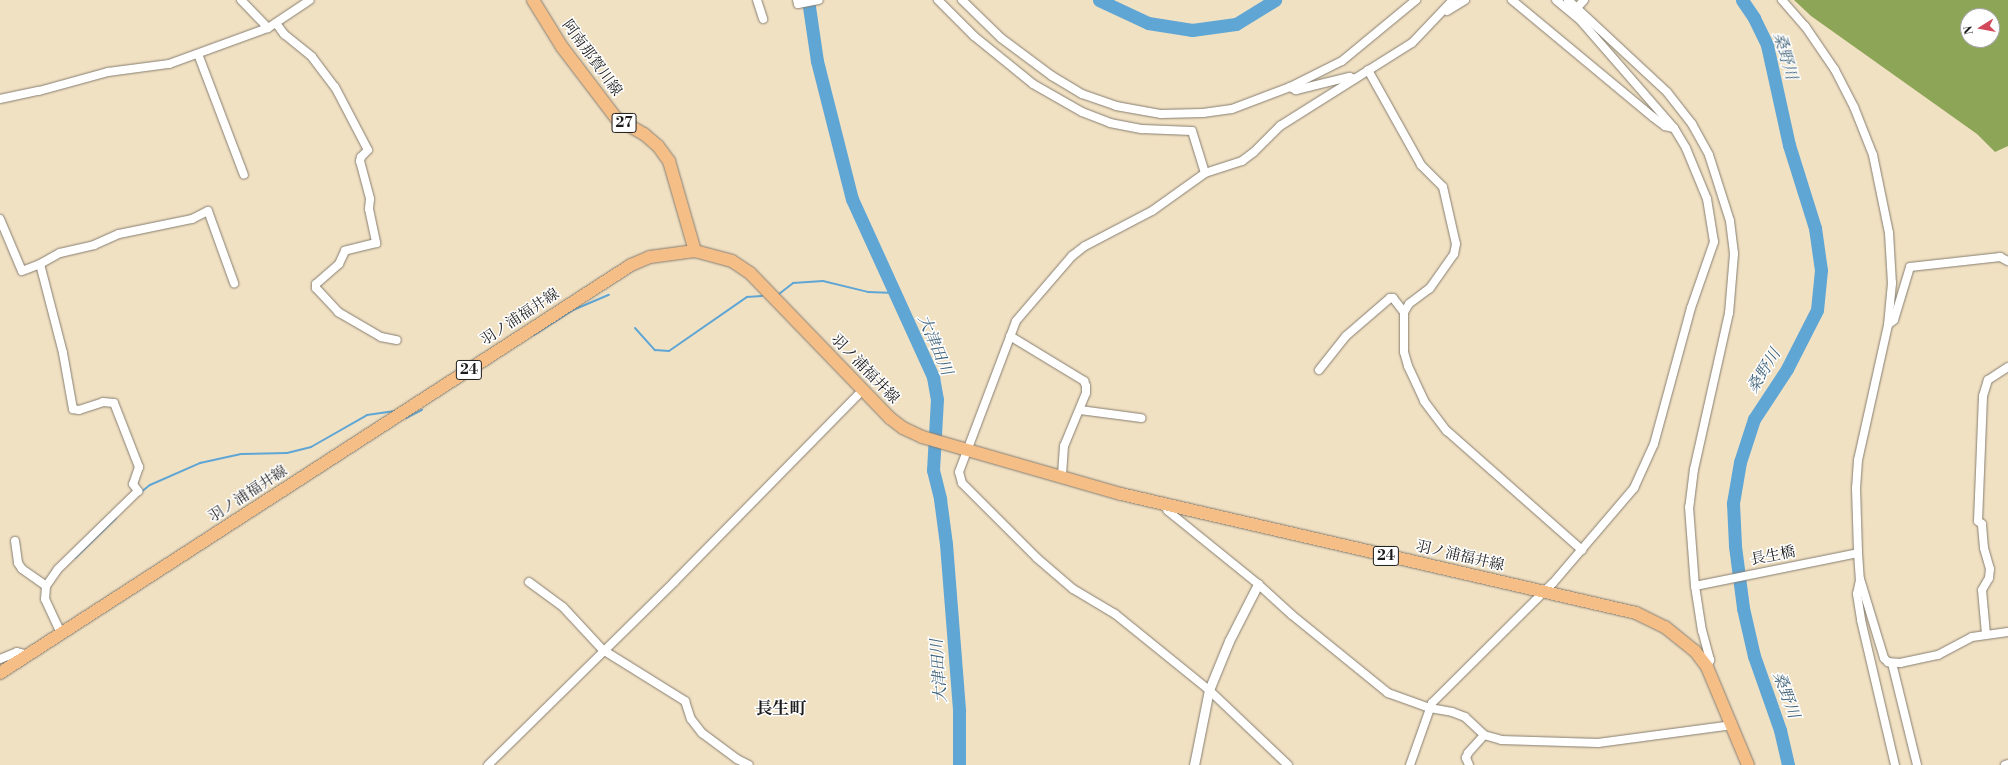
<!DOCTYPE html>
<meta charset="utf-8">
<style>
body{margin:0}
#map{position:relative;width:2008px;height:765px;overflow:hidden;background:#f1e1c3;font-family:"Libre Bodoni","Noto Serif JP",serif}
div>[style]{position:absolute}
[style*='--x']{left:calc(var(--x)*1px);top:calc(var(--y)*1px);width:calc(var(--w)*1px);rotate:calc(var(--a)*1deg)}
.forest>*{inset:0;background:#8ca556}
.stream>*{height:2px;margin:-1px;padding:0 1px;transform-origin:1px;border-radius:1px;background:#5fa6d5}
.river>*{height:13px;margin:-6.5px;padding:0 6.5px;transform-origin:6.5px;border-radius:6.5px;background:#5fa6d5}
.roads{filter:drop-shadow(0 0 1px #867e70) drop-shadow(0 0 1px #867e70)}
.minor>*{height:8px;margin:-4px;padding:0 4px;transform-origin:4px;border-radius:4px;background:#fff}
.tertiary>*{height:9px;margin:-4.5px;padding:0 4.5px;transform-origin:4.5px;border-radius:4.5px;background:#fff}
.primary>*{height:12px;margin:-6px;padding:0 6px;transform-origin:6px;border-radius:6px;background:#f6be87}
span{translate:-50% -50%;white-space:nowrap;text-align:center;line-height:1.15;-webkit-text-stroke:3px #fff;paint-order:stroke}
.shield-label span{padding:1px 3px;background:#fff;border:1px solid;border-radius:3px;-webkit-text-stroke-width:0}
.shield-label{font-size:14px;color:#1c1c1c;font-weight:700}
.street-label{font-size:15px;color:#1c1c1c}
.water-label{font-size:16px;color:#3e6178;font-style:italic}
.quarter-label{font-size:17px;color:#1c1c1c;font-weight:700}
.north{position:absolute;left:1960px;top:8px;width:40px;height:40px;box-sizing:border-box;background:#fff;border:1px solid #a4a4a4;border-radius:50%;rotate:259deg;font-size:11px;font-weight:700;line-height:16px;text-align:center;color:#1c1c1c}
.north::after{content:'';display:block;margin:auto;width:14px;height:18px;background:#d1495b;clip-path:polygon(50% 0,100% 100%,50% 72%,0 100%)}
</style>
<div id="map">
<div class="forest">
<i style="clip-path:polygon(evenodd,1794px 0,2008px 0,2008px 146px,1995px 152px,1977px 134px,1811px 16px,1794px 0,1968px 16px,1992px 16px,1992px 40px,1968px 40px,1968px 16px)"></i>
</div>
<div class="stream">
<i style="--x:779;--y:294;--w:18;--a:-38"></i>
<i style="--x:793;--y:283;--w:30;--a:-4"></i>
<i style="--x:823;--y:281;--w:46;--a:13.7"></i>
<i style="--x:868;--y:292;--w:27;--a:2"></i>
<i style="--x:635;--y:328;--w:30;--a:48"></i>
<i style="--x:655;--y:350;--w:14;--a:4"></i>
<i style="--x:669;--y:351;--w:95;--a:-34.7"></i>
<i style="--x:747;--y:297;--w:15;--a:-4"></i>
<i style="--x:534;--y:335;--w:46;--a:-32.7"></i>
<i style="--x:573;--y:310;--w:39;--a:-23"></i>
<i style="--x:406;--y:418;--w:18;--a:-27"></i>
<i style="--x:140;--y:493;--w:13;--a:-39"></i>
<i style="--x:150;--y:485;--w:55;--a:-23.7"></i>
<i style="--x:200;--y:463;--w:42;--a:-12.4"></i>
<i style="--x:241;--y:454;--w:46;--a:-1.2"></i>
<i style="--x:287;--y:453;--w:25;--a:-14"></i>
<i style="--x:311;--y:447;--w:64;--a:-29.7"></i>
<i style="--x:367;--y:415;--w:28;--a:-8"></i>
<i style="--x:75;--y:558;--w:57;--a:-44.3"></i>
</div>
<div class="river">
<i style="--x:808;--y:0;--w:62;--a:81.6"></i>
<i style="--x:817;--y:61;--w:142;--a:75.8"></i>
<i style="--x:852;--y:199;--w:196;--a:65.5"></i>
<i style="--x:933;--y:377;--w:22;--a:80"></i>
<i style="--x:937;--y:399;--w:71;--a:93.2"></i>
<i style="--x:933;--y:470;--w:30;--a:76"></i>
<i style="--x:940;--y:499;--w:45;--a:82.4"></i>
<i style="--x:946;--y:544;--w:168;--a:85.5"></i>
<i style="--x:959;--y:711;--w:54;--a:90"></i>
<i style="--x:1099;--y:0;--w:54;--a:25.1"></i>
<i style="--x:1148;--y:23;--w:45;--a:9"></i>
<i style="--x:1192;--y:30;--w:44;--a:-7.8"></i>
<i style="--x:1236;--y:24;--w:46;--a:-31.6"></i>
<i style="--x:1742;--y:0;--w:22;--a:56"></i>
<i style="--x:1754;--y:18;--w:30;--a:64"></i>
<i style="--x:1767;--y:45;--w:102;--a:77.6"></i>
<i style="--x:1789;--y:145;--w:87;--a:72.6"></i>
<i style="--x:1815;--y:228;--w:42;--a:81.9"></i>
<i style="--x:1821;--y:270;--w:40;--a:95.7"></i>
<i style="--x:1817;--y:310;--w:66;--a:117"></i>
<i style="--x:1787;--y:369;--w:60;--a:123.4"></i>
<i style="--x:1754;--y:419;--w:45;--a:108"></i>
<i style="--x:1740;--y:462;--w:42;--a:99.7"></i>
<i style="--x:1733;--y:503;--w:43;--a:87.3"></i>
<i style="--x:1735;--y:546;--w:63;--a:82.6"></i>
<i style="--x:1743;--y:608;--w:49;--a:77.1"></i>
<i style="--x:1754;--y:656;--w:78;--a:70.6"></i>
<i style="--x:1780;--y:730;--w:36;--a:77"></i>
</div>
<div class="roads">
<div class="minor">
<i style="--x:241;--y:0;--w:39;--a:46"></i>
<i style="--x:757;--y:0;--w:20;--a:72"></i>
<i style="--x:797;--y:0;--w:4;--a:76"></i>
<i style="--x:798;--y:4;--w:21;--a:-11"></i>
<i style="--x:938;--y:0;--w:51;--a:45"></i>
<i style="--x:974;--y:36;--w:76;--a:39.1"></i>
<i style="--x:1033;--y:84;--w:56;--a:29.7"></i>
<i style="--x:1082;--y:112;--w:30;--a:21"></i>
<i style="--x:1110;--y:123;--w:33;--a:11"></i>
<i style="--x:1142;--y:129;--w:50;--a:2.3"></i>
<i style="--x:1192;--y:131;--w:44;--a:72.8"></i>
<i style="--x:962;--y:0;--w:54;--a:44.3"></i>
<i style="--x:1001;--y:38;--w:64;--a:36.7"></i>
<i style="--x:1052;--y:76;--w:35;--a:31"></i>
<i style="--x:1082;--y:94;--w:36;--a:19"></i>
<i style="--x:1116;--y:106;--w:46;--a:10.1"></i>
<i style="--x:1161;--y:114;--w:42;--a:-1.4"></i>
<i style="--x:1203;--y:113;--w:29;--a:-8"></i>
<i style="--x:1232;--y:109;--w:62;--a:-20.8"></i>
<i style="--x:1290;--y:87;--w:58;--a:-26.6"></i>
<i style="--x:1342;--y:61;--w:96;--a:-39.5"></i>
<i style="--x:1512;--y:0;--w:183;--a:39.7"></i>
<i style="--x:1653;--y:117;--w:15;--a:37"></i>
<i style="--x:1665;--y:126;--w:9;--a:13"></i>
<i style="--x:1568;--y:0;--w:135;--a:42.9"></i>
<i style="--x:1667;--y:92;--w:41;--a:52"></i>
<i style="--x:1692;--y:124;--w:35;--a:61"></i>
<i style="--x:1709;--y:155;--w:69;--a:72.3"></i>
<i style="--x:1730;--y:221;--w:33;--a:83"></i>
<i style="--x:1734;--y:254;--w:59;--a:94.8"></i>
<i style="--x:1729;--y:313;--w:160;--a:102.6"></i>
<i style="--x:1694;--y:469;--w:38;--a:97"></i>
<i style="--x:1689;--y:507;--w:79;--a:85.7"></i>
<i style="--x:1782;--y:0;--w:35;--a:49"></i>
<i style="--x:1805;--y:26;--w:53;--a:55.7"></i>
<i style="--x:1835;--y:70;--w:42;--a:62.8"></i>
<i style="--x:1854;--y:107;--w:52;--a:68.4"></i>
<i style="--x:1873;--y:155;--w:80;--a:78.4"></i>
<i style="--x:1889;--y:233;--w:50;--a:86.6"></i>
<i style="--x:1892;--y:283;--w:42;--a:95.4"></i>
<i style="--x:1888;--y:325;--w:138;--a:102.5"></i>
<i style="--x:1858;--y:460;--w:28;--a:94"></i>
<i style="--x:1856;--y:488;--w:65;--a:88.2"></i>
<i style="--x:1447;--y:11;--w:21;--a:-31"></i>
<i style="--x:1573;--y:12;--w:16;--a:-47"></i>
<i style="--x:276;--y:23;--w:14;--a:54"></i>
<i style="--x:284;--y:34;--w:36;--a:39"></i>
<i style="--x:312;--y:57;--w:38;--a:53"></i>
<i style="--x:335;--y:87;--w:71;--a:62.4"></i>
<i style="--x:368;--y:150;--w:10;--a:135"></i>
<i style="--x:361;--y:157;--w:4;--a:104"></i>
<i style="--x:360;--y:161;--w:39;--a:75"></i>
<i style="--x:370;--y:199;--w:10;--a:96"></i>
<i style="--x:369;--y:209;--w:35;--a:78"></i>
<i style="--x:376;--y:243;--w:32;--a:166"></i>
<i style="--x:345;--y:251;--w:14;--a:115"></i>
<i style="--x:339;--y:264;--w:30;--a:139"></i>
<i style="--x:316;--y:284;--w:4;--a:90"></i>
<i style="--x:316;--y:288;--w:33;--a:47"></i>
<i style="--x:338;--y:312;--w:50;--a:30.2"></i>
<i style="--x:381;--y:337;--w:16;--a:11"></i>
<i style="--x:198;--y:54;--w:129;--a:69.2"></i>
<i style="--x:1368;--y:70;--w:109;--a:60.8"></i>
<i style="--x:1421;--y:165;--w:31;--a:45"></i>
<i style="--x:1443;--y:187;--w:58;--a:77.2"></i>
<i style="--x:1456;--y:244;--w:10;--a:101"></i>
<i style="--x:1454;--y:254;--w:42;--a:125.2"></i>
<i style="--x:1430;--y:288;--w:26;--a:143"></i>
<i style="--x:1409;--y:304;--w:9;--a:122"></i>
<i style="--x:1404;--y:312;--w:40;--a:90"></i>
<i style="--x:1404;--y:352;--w:15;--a:74"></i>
<i style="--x:1408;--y:366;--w:38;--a:65"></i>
<i style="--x:1424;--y:401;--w:38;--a:53"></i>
<i style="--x:1447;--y:431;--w:180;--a:41.4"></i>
<i style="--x:1290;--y:87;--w:7;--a:27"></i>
<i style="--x:1296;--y:90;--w:55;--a:-13.8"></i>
<i style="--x:1349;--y:77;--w:6;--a:18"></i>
<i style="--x:0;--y:99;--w:40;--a:-12"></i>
<i style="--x:39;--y:91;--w:72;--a:-15.4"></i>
<i style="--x:108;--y:72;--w:62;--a:-7.5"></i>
<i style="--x:169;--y:64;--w:105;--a:-20"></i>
<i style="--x:268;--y:28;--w:50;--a:-33.7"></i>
<i style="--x:0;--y:219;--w:56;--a:67.1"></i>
<i style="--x:22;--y:271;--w:19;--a:-21"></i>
<i style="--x:40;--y:264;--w:92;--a:75.5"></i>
<i style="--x:63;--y:353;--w:57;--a:79.9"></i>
<i style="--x:73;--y:409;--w:6;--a:9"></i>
<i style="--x:79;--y:410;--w:25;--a:-18"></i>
<i style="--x:103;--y:402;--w:11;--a:5"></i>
<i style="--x:114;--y:403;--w:69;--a:68.7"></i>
<i style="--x:139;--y:467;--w:18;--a:109"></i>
<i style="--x:133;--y:484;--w:9;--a:54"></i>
<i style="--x:138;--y:491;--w:112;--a:135.7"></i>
<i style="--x:58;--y:569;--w:21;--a:125"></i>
<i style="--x:46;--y:586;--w:13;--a:94"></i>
<i style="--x:45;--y:599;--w:38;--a:65"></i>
<i style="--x:40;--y:264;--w:23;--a:-29"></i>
<i style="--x:60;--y:253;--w:35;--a:-13"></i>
<i style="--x:94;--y:245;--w:27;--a:-24"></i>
<i style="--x:119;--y:234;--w:75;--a:-11.6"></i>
<i style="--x:192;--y:219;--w:18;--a:-27"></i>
<i style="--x:208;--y:211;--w:77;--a:70.1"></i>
<i style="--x:1890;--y:323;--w:5;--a:-37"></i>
<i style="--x:1894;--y:320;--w:55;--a:-73.2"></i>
<i style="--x:1910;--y:267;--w:91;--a:-6.3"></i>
<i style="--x:2000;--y:257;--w:9;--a:27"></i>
<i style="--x:1010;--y:336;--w:87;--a:31.3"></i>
<i style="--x:1084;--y:381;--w:5;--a:68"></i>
<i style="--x:1086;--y:386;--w:7;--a:90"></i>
<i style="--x:1086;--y:393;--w:57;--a:112.5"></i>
<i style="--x:1064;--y:446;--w:31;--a:94"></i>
<i style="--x:1319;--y:370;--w:43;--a:-51.5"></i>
<i style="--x:1346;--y:336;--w:58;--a:-40.8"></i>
<i style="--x:1390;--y:298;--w:3;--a:0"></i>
<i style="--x:1393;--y:298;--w:18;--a:52"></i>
<i style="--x:1080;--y:410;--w:62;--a:7.5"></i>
<i style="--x:1163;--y:503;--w:9;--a:58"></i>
<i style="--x:1168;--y:511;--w:116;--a:39"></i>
<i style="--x:1258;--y:584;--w:46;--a:42.4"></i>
<i style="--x:1292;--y:615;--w:124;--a:39.1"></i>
<i style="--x:1388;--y:693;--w:45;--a:19.7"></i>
<i style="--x:1430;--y:708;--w:22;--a:10"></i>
<i style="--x:1452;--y:712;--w:14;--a:21"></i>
<i style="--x:1465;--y:717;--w:26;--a:43"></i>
<i style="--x:1484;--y:735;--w:18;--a:16"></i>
<i style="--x:1501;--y:740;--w:97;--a:1.8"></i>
<i style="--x:1598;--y:743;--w:136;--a:-7.6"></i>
<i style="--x:15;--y:541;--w:22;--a:82"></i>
<i style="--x:18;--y:563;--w:7;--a:56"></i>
<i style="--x:22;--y:569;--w:29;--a:35"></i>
<i style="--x:1860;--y:580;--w:14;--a:102"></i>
<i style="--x:1857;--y:594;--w:26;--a:81"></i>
<i style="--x:1861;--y:620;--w:149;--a:76.8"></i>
<i style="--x:529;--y:582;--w:42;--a:36.3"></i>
<i style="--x:563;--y:607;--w:59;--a:47.1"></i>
<i style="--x:603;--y:650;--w:97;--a:31.9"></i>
<i style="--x:685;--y:701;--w:19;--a:72"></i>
<i style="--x:691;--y:719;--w:18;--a:52"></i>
<i style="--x:702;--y:733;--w:44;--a:36.6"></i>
<i style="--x:737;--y:759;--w:13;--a:27"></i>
<i style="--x:1986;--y:634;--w:44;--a:-95.2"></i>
<i style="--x:1982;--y:590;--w:14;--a:-60"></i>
<i style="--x:1989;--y:578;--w:9;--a:-84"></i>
<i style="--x:1990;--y:569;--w:22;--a:-106"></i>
<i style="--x:1984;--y:548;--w:24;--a:-95"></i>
<i style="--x:1982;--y:524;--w:5;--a:-143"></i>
<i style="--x:1978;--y:521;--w:125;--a:-87.7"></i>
<i style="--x:1983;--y:396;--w:17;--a:-73"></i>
<i style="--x:1988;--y:380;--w:24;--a:-33"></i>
<i style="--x:0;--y:659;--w:18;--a:-22"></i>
<i style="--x:17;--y:652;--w:11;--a:15"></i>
<i style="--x:1892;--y:663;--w:105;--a:76.2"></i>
<i style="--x:1707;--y:667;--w:8;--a:-67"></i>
<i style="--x:1710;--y:660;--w:30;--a:-105"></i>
<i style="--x:1702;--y:631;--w:46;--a:-98.8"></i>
<i style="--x:1695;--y:586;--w:166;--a:-11.4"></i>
<i style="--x:1858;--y:553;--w:26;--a:86"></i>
<i style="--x:1860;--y:579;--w:83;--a:73.1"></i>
<i style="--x:1884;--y:658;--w:6;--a:45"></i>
<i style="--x:1888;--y:662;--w:12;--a:5"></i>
<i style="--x:1900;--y:663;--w:39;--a:-12"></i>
<i style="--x:1938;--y:655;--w:38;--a:-28"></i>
<i style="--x:1972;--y:637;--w:36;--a:-8"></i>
<i style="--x:488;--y:765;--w:262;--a:-44.5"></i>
<i style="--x:675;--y:581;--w:268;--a:-45.5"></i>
<i style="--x:1288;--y:765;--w:109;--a:-136.5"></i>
<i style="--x:1209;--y:690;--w:121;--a:-141"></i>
<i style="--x:1115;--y:614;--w:49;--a:-149.2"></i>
<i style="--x:1073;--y:589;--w:48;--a:-139.3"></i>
<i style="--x:1037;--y:558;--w:106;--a:-135"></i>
<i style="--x:962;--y:483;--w:11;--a:-105"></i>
<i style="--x:959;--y:472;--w:161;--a:-69.3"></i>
<i style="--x:1016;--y:321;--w:86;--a:-49.3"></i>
<i style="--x:1072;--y:256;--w:16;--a:-38"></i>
<i style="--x:1085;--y:246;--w:76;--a:-27.6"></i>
<i style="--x:1152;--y:211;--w:65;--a:-35.6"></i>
<i style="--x:1205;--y:173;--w:39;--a:-18"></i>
<i style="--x:1242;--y:161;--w:15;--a:-37"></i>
<i style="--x:1254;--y:152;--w:37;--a:-45"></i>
<i style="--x:1280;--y:126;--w:156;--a:-32.2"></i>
<i style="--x:1412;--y:43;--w:59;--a:-46.4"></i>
<i style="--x:1410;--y:765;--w:66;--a:-70.5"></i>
<i style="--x:1432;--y:703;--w:170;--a:-44.8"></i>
<i style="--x:1553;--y:583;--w:125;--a:-49.5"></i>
<i style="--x:1634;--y:488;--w:48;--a:-65.6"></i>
<i style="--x:1654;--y:444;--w:141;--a:-74.8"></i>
<i style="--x:1691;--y:308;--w:70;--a:-70.8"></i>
<i style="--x:1714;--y:242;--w:44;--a:-99.2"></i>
<i style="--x:1707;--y:199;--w:55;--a:-112.4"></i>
<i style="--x:1686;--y:148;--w:23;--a:-121"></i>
<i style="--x:1674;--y:128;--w:143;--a:-131"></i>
<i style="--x:1580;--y:20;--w:31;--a:-140"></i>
<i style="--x:1469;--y:765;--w:8;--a:-113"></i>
<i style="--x:1466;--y:758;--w:5;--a:-68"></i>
<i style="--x:1468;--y:753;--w:24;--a:-48"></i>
<i style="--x:2005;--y:765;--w:3;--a:-18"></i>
</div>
<div class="tertiary">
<i style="--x:1194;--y:765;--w:76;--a:-78.7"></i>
<i style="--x:1209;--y:690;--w:53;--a:-67.8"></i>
<i style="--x:1229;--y:641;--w:64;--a:-63"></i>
</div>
<div class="primary">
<i style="--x:533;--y:0;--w:55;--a:58.3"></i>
<i style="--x:562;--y:47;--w:89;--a:52.7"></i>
<i style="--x:616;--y:118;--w:32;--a:30"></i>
<i style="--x:644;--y:134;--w:18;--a:41"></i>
<i style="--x:658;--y:146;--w:19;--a:54"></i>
<i style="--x:669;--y:161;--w:94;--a:73.9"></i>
<i style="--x:0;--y:673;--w:751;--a:-32.89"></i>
<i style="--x:631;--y:265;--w:21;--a:-23"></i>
<i style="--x:650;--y:257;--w:45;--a:-7.6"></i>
<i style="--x:695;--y:251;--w:38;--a:15"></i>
<i style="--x:732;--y:261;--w:22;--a:34"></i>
<i style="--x:750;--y:273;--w:202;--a:46"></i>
<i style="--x:890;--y:418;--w:16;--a:38"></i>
<i style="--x:903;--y:428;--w:21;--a:25"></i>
<i style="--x:922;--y:437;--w:207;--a:16"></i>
<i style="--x:1121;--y:494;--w:529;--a:13.01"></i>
<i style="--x:1636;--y:613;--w:32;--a:26"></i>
<i style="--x:1665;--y:627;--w:38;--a:39"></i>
<i style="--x:1695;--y:651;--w:20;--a:53"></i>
<i style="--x:1707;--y:667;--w:106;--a:67.3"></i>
</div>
</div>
<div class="shield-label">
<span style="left:624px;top:123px">27</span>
<span style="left:469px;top:370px">24</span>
<span style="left:1386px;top:556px">24</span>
</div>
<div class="street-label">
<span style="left:592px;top:58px;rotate:54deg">阿南那賀川線</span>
<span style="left:520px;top:317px;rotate:-33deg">羽ノ浦福井線</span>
<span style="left:865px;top:369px;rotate:46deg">羽ノ浦福井線</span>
<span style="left:248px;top:494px;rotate:-33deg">羽ノ浦福井線</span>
<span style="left:1460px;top:556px;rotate:13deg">羽ノ浦福井線</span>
<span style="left:1773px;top:556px;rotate:-11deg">長生橋</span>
</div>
<div class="water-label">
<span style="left:1785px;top:56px;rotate:74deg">桑野川</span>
<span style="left:935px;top:345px;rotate:67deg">大津田川</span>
<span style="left:1764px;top:371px;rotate:-58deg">桑野川</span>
<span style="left:939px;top:671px;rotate:-94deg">大津田川</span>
<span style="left:1786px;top:695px;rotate:70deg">桑野川</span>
</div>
<div class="quarter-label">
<span style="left:781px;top:710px">長生町</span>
</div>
<div class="north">N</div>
</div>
